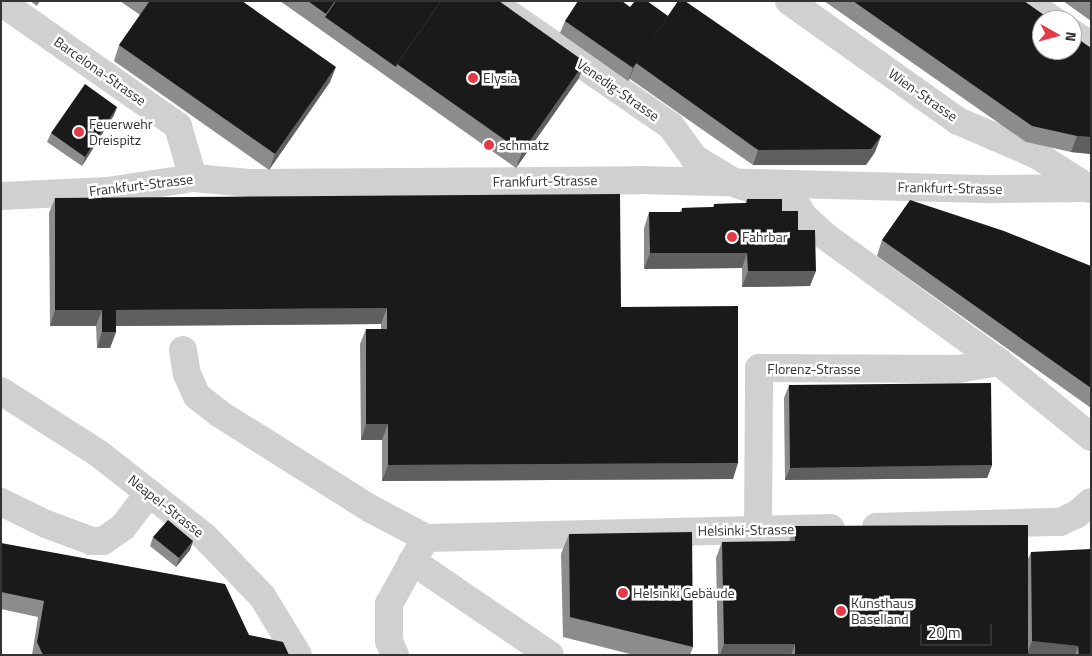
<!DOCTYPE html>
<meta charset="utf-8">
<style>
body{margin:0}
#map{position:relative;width:1092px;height:656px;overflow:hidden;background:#fff;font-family:"Titillium Web",sans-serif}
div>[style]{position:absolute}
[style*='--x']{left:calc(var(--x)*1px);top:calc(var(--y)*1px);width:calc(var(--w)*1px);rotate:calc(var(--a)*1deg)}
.minor>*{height:28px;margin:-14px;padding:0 14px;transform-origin:14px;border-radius:14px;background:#d0d0d0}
.wall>*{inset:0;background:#8c8c8c}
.shaded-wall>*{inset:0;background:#5f5f5f}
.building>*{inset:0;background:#1a1a1a}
.dots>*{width:14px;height:14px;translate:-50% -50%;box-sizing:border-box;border:2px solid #fff;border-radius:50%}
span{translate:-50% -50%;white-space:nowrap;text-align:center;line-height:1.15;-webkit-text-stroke:5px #fff;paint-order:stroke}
.street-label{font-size:14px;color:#333}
.poi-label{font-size:14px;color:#333}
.left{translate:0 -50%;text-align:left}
.frame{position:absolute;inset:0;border:2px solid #333;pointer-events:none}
.north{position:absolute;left:1032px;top:10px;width:50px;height:50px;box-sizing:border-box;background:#fff;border:1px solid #adadad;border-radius:50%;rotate:97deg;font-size:14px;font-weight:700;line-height:20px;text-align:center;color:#333}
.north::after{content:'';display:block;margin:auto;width:18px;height:22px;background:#e63946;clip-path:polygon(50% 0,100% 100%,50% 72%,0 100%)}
.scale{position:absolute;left:920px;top:624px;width:72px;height:22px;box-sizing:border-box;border:2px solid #333;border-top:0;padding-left:6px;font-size:15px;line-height:18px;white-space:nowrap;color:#333;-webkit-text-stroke:4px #fff;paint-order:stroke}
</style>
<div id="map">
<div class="minor">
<i style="--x:490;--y:1;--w:220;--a:34.6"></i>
<i style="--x:671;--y:126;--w:39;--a:54"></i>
<i style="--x:694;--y:158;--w:52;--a:31"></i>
<i style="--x:739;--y:185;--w:57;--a:16.2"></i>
<i style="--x:794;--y:201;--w:19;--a:58"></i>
<i style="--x:804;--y:217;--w:28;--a:42"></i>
<i style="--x:825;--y:236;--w:215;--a:35.9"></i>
<i style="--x:999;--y:362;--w:119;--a:39.2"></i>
<i style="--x:789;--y:1;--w:207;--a:35.4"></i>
<i style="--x:958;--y:121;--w:86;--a:23.3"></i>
<i style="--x:1037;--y:155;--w:63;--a:32.7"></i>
<i style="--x:1026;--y:1;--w:33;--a:35"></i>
<i style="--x:1;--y:2;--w:216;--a:35"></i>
<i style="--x:178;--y:126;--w:54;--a:73.9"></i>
<i style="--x:1072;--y:33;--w:23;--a:34"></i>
<i style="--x:1;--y:196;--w:106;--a:-2.7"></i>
<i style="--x:107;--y:191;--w:87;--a:-8.6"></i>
<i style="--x:193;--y:178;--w:57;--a:5"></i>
<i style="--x:250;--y:183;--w:389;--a:-0.4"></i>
<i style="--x:639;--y:180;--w:354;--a:1.5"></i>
<i style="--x:993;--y:189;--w:98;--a:-0.6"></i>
<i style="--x:183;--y:350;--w:24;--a:81"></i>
<i style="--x:187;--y:374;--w:24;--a:66"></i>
<i style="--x:197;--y:396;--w:29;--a:38"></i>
<i style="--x:220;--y:414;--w:178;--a:32.2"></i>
<i style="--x:371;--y:509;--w:62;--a:27.8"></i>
<i style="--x:1;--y:391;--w:115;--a:32.6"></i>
<i style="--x:98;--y:453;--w:135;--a:38.1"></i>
<i style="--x:204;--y:536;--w:83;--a:46"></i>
<i style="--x:262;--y:596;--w:69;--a:58.6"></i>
<i style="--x:1;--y:502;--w:50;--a:26.1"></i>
<i style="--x:46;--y:524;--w:49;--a:20.3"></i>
<i style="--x:92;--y:541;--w:11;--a:0"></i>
<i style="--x:103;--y:541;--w:24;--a:-35"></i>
<i style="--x:123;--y:527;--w:43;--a:-52.6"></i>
<i style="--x:876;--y:527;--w:184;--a:-1.6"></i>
<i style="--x:1060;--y:522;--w:19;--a:-25"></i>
<i style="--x:1077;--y:514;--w:18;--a:-41"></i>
<i style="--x:758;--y:530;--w:162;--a:-89.6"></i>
<i style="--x:759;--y:368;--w:199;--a:0.3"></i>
<i style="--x:958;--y:369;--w:42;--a:-9.7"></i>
<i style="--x:426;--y:538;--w:405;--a:-1.4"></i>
<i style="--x:412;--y:561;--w:167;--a:34.3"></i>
<i style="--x:395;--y:655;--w:15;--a:-113"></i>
<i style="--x:389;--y:641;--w:37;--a:-90"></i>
<i style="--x:389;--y:604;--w:66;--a:-61.1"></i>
</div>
<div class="wall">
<i style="clip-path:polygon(30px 1px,40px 1px,37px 6px)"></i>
<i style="clip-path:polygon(120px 1px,242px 1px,330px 82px,269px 170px,114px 61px,119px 45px,140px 15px)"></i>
<i style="clip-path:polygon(280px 1px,499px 1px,579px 78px,516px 168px)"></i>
<i style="clip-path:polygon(824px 1px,1024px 1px,1091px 48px,1091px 154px,1071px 152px,1026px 142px)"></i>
<i style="clip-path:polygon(1063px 1px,1091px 1px,1091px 21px)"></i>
<i style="clip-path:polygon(630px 7px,668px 16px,881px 136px,875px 152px,866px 165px,753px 165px,630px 79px,630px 78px,628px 81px,560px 33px,565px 21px)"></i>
<i style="clip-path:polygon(117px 107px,114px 115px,82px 166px,47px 142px,51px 133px)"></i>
<i style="clip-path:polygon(55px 198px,621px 307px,733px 479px,382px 481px,382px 440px,361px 440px,360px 344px,366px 329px,381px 329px,381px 324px,116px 326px,116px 332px,110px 348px,97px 348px,96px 326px,50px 326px,49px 213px)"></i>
<i style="clip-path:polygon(747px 199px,782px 211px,798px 230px,810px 286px,742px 287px,742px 268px,644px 269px,644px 228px,649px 212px,680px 212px,682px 208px,713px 207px,714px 204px,745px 203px)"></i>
<i style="clip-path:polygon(882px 240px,1091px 266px,1091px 408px,877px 256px)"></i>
<i style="clip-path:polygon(789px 385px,992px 465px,987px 478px,785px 480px,784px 398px)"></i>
<i style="clip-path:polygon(795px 526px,1028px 559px,1031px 552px,1091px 655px,718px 655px,716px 558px,722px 542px,789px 541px)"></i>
<i style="clip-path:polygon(569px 534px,693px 647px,690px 655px,634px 655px,563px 637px,561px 554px)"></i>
<i style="clip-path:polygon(153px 537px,193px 541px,190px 550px,176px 567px,150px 546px)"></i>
<i style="clip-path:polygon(1px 543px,249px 635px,289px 655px,32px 655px,38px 617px,1px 609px)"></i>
</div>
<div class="shaded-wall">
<i style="clip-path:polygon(585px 62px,579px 78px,516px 168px,522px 152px)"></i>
<i style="clip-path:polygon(635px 65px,630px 78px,628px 81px,633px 68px)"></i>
<i style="clip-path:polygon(336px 67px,330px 82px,269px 170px,275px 154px)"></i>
<i style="clip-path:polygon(117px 107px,114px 115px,82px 166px,85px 157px)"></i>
<i style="clip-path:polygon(881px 136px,875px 152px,866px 165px,753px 165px,758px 150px)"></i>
<i style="clip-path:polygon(1077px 136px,1091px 137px,1091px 154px,1071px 152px)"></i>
<i style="clip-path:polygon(650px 253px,747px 253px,742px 268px,644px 269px)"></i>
<i style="clip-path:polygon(748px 271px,816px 271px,810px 286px,742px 287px)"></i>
<i style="clip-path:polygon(387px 308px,381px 324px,110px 326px,116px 310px)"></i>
<i style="clip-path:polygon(55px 310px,102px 310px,96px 326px,50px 326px)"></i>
<i style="clip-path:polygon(102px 332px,116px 332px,110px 348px,97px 348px)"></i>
<i style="clip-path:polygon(366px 424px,388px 424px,382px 440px,361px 440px)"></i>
<i style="clip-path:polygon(738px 463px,733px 479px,382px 481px,388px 465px)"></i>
<i style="clip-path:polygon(992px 465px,987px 478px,785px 480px,790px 468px)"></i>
<i style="clip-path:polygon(193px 541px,190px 550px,176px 567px,179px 558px)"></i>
<i style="clip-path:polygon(1032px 641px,1078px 646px,1075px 655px,795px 655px,1027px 654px)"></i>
<i style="clip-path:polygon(724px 644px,795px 644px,791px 655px,720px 655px)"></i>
</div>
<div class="building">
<i style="clip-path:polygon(148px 1px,242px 1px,336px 67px,275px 154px,119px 45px,149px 2px)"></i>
<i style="clip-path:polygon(308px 1px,335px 1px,326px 14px)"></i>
<i style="clip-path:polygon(336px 1px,441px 1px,397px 64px,396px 67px,325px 17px)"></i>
<i style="clip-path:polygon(441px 1px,499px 1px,585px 62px,522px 152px,397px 64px)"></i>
<i style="clip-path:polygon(578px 1px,622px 1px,630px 7px,635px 1px,647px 1px,668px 16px,633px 68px,565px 21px)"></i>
<i style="clip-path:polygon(678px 1px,685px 1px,881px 136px,871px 149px,758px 150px,636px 63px)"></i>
<i style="clip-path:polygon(853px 1px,1024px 1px,1051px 20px,1042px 20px,1042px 50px,1072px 50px,1072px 35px,1091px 48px,1091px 137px,1077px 136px,1032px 126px)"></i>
<i style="clip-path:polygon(85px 84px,117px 107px,85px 157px,51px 133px)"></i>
<i style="clip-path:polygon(620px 194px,621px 307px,738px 306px,738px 463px,388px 465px,388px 424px,366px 424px,366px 329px,387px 329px,387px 308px,116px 310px,116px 332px,102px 332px,102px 310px,55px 310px,55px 198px)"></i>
<i style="clip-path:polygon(747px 199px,782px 199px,782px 211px,798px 211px,798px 230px,815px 230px,816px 271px,748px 271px,747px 253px,650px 253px,649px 212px,682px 212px,682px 208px,714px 207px,714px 204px,747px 203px)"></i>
<i style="clip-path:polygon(910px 200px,1004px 231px,1091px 266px,1091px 388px,882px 240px)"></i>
<i style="clip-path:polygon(991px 383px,992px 465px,790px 468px,789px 385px)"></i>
<i style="clip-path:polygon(168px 520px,193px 541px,179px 558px,153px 537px)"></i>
<i style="clip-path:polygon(1028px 525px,1028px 654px,795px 655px,795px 644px,724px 644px,722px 542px,795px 541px,795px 526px)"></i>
<i style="clip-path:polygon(692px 532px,693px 647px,570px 617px,569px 534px)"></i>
<i style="clip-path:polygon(1px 543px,225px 584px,249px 635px,283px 642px,289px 655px,43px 655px,37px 642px,44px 601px,1px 592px)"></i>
<i style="clip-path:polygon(1091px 549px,1091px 655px,1079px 655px,1078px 646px,1032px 641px,1031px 552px)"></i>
</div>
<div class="dots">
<i style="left:473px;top:78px;background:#e63946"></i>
<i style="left:79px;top:132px;background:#e63946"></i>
<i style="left:489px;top:145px;background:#e63946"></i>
<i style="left:732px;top:237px;background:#e63946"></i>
<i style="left:623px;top:593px;background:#e63946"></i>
<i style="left:841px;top:611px;background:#e63946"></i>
</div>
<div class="street-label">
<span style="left:100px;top:71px;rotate:35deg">Barcelona-Strasse</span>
<span style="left:618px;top:90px;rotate:35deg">Venedig-Strasse</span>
<span style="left:923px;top:95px;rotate:35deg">Wien-Strasse</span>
<span style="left:545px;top:181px;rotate:-1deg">Frankfurt-Strasse</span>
<span style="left:141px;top:185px;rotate:-7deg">Frankfurt-Strasse</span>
<span style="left:950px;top:188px;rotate:1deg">Frankfurt-Strasse</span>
<span style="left:814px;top:369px">Florenz-Strasse</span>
<span style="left:166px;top:506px;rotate:38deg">Neapel-Strasse</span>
<span style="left:746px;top:530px;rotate:-1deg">Helsinki-Strasse</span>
</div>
<div class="poi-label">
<span class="left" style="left:483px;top:78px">Elysia</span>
<span class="left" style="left:89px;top:132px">Feuerwehr<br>Dreispitz</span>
<span class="left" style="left:499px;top:145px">schmatz</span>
<span class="left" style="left:742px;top:237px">Fahrbar</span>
<span class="left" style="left:633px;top:593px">Helsinki Gebäude</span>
<span class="left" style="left:851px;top:611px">Kunsthaus<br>Baselland</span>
</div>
<div class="frame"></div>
<div class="north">N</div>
<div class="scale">20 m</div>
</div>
